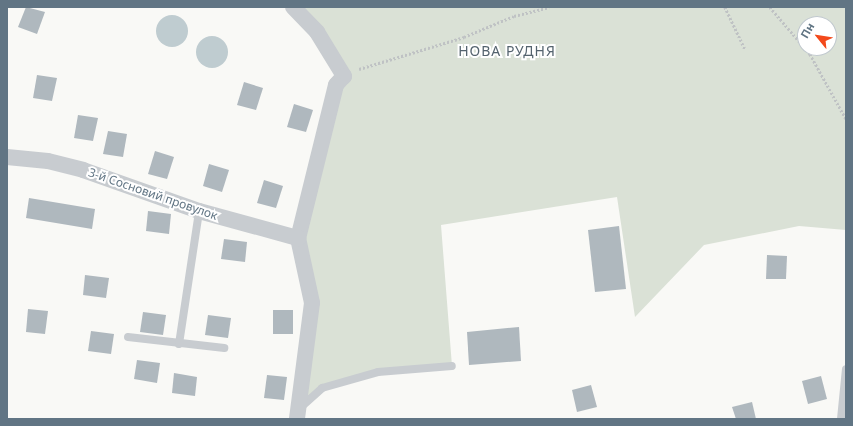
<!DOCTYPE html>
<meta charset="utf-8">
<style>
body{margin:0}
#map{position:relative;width:853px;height:426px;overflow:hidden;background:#f9f9f6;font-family:"Noto Sans",sans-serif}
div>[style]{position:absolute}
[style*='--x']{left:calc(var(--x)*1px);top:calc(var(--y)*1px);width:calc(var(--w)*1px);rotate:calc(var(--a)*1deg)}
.green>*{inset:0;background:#dae1d6}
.water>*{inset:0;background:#bfccd0}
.round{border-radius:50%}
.building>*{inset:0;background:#afb8be}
.path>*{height:2.5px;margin-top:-1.25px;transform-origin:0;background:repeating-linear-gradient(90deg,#bfc2c4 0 2px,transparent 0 4px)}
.service>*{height:8px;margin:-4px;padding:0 4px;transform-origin:4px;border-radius:4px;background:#c8ccd0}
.minor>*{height:16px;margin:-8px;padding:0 8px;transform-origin:8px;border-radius:8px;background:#c8ccd0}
span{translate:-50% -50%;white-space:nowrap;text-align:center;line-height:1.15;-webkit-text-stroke:4px #fff;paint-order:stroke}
.street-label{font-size:12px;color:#617584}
.quarter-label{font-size:14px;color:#54636e;letter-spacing:1px}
.frame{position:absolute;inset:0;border:8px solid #617584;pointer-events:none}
.north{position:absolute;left:797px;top:16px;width:40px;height:40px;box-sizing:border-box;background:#fff;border:1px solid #c0c8ce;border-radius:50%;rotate:300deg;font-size:11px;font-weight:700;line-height:16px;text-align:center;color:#617584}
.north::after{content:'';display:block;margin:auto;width:14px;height:18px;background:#f3491b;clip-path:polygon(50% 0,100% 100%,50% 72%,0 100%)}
</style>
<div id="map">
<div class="green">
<i style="clip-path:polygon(evenodd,293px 7px,846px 7px,846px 230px,799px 226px,704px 245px,635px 317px,617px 197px,441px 225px,452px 366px,378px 372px,322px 388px,298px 409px,312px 303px,298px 238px,336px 85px,333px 57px,293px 7px,805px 24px,829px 24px,829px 48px,805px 48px,805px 24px)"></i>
</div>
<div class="water">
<i class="round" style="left:156px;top:15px;width:32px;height:32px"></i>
<i class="round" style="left:196px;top:36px;width:32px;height:32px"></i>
</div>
<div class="building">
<i style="clip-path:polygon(26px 7px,45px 12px,37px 34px,18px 27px)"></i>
<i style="clip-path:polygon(37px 75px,57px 78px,52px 101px,33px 98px)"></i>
<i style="clip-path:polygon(244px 82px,263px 88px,256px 110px,237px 105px)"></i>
<i style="clip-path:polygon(294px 104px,313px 110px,306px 132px,287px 127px)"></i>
<i style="clip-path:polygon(78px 115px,98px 118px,93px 141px,74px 138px)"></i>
<i style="clip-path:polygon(108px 131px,127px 134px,123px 157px,103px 154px)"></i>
<i style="clip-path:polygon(155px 151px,174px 157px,167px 179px,148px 174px)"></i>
<i style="clip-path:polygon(209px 164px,229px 170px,222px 192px,203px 186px)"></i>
<i style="clip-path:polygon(264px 180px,283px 186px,276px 208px,257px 203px)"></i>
<i style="clip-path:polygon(29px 198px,95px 209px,92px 229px,26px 218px)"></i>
<i style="clip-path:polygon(148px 211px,171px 214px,169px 234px,146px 231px)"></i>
<i style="clip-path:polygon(619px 226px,626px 289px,595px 292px,588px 230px)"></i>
<i style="clip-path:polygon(224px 239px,247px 242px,245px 262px,221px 259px)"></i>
<i style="clip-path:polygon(767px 255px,787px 256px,786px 279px,766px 279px)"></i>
<i style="clip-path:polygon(85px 275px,109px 278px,106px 298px,83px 295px)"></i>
<i style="clip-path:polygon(28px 309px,48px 311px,45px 334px,26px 332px)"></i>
<i style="clip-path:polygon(273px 310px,293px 310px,293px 334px,273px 334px)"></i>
<i style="clip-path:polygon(143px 312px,166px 315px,163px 335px,140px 332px)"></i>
<i style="clip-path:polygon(208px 315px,231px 318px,228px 338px,205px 335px)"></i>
<i style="clip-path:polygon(519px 327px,521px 361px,469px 365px,467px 332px)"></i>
<i style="clip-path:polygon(91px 331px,114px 334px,111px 354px,88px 351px)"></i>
<i style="clip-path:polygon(137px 360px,160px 363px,157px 383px,134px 379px)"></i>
<i style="clip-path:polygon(174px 373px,197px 377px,195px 396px,172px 393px)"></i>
<i style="clip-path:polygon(267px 375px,287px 377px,284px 400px,264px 398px)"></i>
<i style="clip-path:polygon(821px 376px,827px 399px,808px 404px,802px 381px)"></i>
<i style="clip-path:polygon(591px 385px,597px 407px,577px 412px,572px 390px)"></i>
<i style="clip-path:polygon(752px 402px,756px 419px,736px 419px,732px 407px)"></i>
</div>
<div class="path">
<i style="--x:725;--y:7;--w:47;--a:64.5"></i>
<i style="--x:770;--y:7;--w:62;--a:49.6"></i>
<i style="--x:810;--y:54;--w:74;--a:61"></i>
<i style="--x:359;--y:69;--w:110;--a:-16.9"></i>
<i style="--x:464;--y:37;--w:54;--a:-22.8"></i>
<i style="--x:514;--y:16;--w:36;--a:-14"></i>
</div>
<div class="service">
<i style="--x:128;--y:337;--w:97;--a:6.5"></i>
<i style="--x:179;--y:344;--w:134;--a:-81.4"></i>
<i style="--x:300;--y:408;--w:30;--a:-42"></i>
<i style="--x:322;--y:388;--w:58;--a:-15.9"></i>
<i style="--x:378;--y:372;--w:74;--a:-4.6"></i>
<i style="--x:841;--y:419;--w:50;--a:-84.3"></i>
</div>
<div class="minor">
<i style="--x:293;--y:7;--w:35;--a:46"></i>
<i style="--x:317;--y:32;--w:52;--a:58.5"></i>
<i style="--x:344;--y:76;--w:12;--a:132"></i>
<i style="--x:336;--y:85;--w:158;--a:103.9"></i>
<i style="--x:298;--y:238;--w:66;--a:77.8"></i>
<i style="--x:312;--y:303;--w:117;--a:97.4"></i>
<i style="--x:7;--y:157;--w:41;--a:5.6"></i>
<i style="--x:48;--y:161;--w:36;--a:14"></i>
<i style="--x:83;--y:170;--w:123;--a:19.5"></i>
<i style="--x:199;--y:211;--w:103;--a:15.3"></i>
</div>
<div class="street-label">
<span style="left:153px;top:194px;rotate:19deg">3-й Сосновий провулок</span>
</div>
<div class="quarter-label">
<span style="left:507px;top:51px">НОВА РУДНЯ</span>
</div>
<div class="frame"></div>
<div class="north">Пн</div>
</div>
